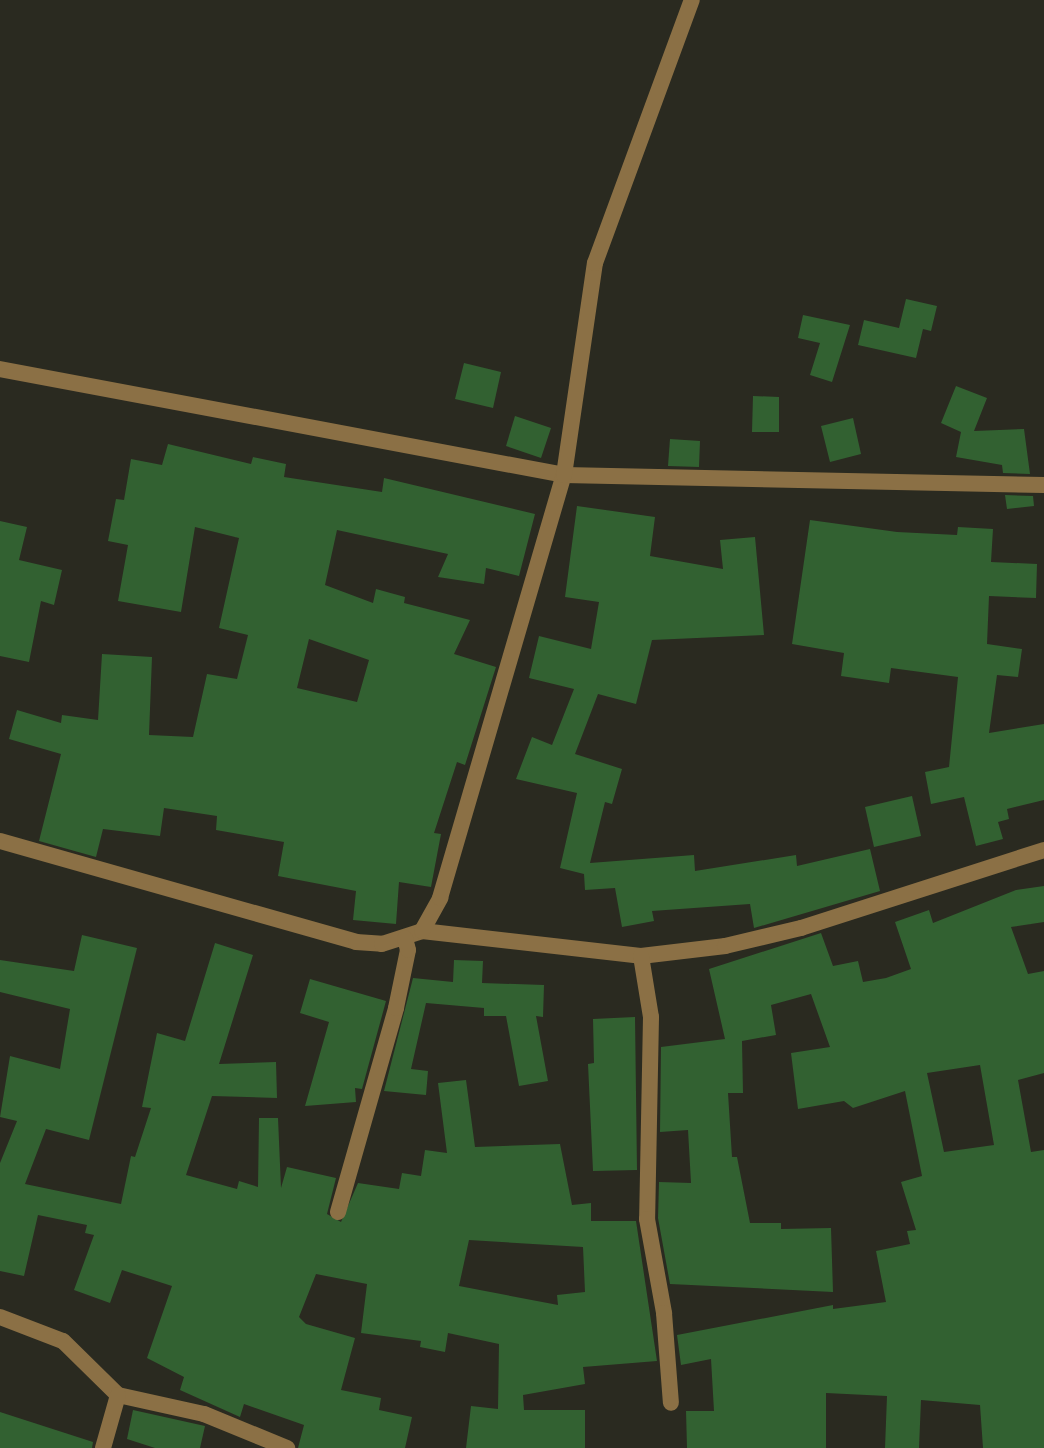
<!DOCTYPE html>
<style>
body{margin:0}
#map{position:relative;width:1044px;height:1448px;overflow:hidden;background:#2a2a20;font-family:Overpass,sans-serif}
div>[style]{position:absolute}
[style*='--x']{left:calc(var(--x)*1px);top:calc(var(--y)*1px);width:calc(var(--w)*1px);rotate:calc(var(--a)*1deg)}
.building>*{inset:0;background:#326131}
.minor>*{height:16px;margin:-8px;padding:0 8px;transform-origin:8px;border-radius:8px;background:#8b7045}
span{translate:-50% -50%;white-space:nowrap;text-align:center;line-height:1.15;-webkit-text-stroke:6px #2a2a20;paint-order:stroke}
</style>
<div id="map">
<div class="building">
<i style="clip-path:polygon(906px 299px,937px 306px,931px 331px,923px 329px,916px 358px,858px 345px,864px 320px,899px 328px)"></i>
<i style="clip-path:polygon(803px 315px,850px 325px,832px 382px,810px 375px,820px 343px,798px 338px)"></i>
<i style="clip-path:polygon(464px 363px,501px 372px,493px 408px,455px 399px)"></i>
<i style="clip-path:polygon(956px 386px,987px 398px,974px 431px,1024px 429px,1030px 474px,1003px 473px,1002px 465px,956px 457px,961px 432px,941px 423px)"></i>
<i style="clip-path:polygon(753px 396px,779px 397px,779px 432px,752px 432px)"></i>
<i style="clip-path:polygon(515px 416px,551px 428px,541px 458px,506px 446px)"></i>
<i style="clip-path:polygon(853px 418px,861px 454px,830px 462px,821px 426px)"></i>
<i style="clip-path:polygon(670px 439px,700px 441px,699px 467px,668px 466px)"></i>
<i style="clip-path:polygon(evenodd,168px 444px,251px 464px,253px 457px,286px 464px,284px 477px,382px 492px,384px 478px,535px 514px,519px 576px,486px 568px,484px 584px,438px 577px,448px 554px,337px 530px,325px 585px,373px 603px,376px 589px,405px 597px,404px 603px,470px 620px,454px 654px,496px 667px,465px 765px,457px 762px,434px 833px,441px 834px,431px 887px,399px 882px,396px 924px,353px 920px,356px 891px,278px 876px,284px 842px,216px 830px,217px 816px,164px 808px,160px 836px,103px 829px,96px 857px,39px 841px,61px 754px,9px 739px,17px 710px,61px 723px,62px 715px,98px 720px,102px 654px,152px 657px,149px 735px,193px 737px,207px 674px,237px 679px,248px 635px,219px 628px,239px 538px,195px 527px,181px 612px,118px 601px,128px 545px,108px 541px,116px 499px,124px 500px,131px 459px,162px 465px,168px 444px,309px 639px,369px 660px,357px 702px,297px 688px,309px 639px)"></i>
<i style="clip-path:polygon(1005px 495px,1033px 496px,1034px 506px,1007px 509px)"></i>
<i style="clip-path:polygon(577px 506px,655px 517px,650px 556px,723px 569px,720px 540px,755px 537px,764px 635px,652px 640px,636px 704px,598px 694px,575px 754px,622px 769px,612px 804px,605px 802px,590px 863px,694px 855px,695px 871px,796px 855px,797px 866px,870px 849px,880px 891px,754px 928px,750px 904px,652px 911px,654px 921px,622px 927px,615px 888px,585px 890px,584px 874px,560px 868px,577px 793px,516px 779px,532px 737px,552px 745px,574px 689px,529px 678px,539px 636px,591px 649px,599px 602px,565px 597px)"></i>
<i style="clip-path:polygon(810px 520px,897px 532px,957px 535px,958px 527px,993px 529px,991px 562px,1037px 564px,1036px 598px,989px 596px,987px 644px,1022px 649px,1018px 677px,997px 675px,989px 733px,1044px 724px,1044px 800px,1007px 809px,1009px 819px,998px 822px,1003px 839px,976px 846px,964px 797px,931px 804px,925px 772px,949px 767px,958px 677px,891px 668px,889px 683px,841px 676px,844px 653px,792px 644px)"></i>
<i style="clip-path:polygon(0 521px,27px 527px,19px 560px,62px 570px,54px 605px,41px 601px,29px 662px,0 656px)"></i>
<i style="clip-path:polygon(912px 796px,921px 836px,874px 847px,865px 807px)"></i>
<i style="clip-path:polygon(evenodd,1044px 886px,1044px 922px,1011px 927px,1028px 974px,1044px 971px,1044px 1073px,1018px 1080px,1031px 1152px,1044px 1150px,1044px 1448px,983px 1448px,980px 1405px,921px 1400px,919px 1448px,885px 1448px,887px 1396px,826px 1393px,826px 1448px,687px 1448px,686px 1411px,714px 1411px,711px 1359px,681px 1365px,677px 1335px,833px 1305px,833px 1309px,886px 1302px,876px 1251px,910px 1244px,907px 1231px,916px 1230px,901px 1182px,922px 1176px,905px 1091px,853px 1108px,844px 1101px,798px 1109px,791px 1053px,830px 1047px,811px 994px,771px 1005px,776px 1035px,742px 1041px,743px 1093px,728px 1093px,732px 1157px,737px 1157px,750px 1223px,781px 1223px,781px 1229px,831px 1228px,833px 1292px,670px 1284px,658px 1218px,659px 1182px,691px 1183px,688px 1130px,660px 1132px,661px 1047px,725px 1039px,709px 969px,821px 933px,833px 966px,858px 961px,863px 982px,886px 978px,911px 969px,895px 922px,929px 910px,933px 923px,1016px 890px,1044px 886px,980px 1065px,994px 1145px,944px 1152px,927px 1073px,980px 1065px)"></i>
<i style="clip-path:polygon(evenodd,82px 935px,137px 948px,89px 1140px,46px 1129px,25px 1184px,121px 1204px,131px 1156px,135px 1157px,151px 1108px,142px 1107px,157px 1033px,185px 1041px,215px 943px,253px 955px,219px 1064px,276px 1062px,277px 1098px,212px 1096px,186px 1175px,237px 1189px,239px 1181px,258px 1187px,259px 1118px,278px 1118px,281px 1188px,287px 1167px,336px 1178px,327px 1214px,341px 1222px,358px 1183px,399px 1189px,402px 1173px,421px 1176px,425px 1150px,447px 1153px,438px 1083px,466px 1080px,475px 1147px,560px 1144px,572px 1205px,591px 1203px,591px 1221px,636px 1221px,657px 1361px,583px 1367px,585px 1384px,523px 1395px,524px 1410px,585px 1410px,585px 1448px,466px 1448px,471px 1406px,498px 1409px,499px 1344px,448px 1333px,445px 1352px,420px 1347px,421px 1341px,361px 1333px,367px 1284px,316px 1274px,299px 1317px,306px 1324px,355px 1338px,341px 1390px,381px 1398px,379px 1410px,412px 1417px,405px 1448px,298px 1448px,304px 1425px,244px 1404px,240px 1417px,180px 1390px,184px 1377px,147px 1358px,172px 1286px,122px 1270px,110px 1303px,74px 1290px,94px 1235px,85px 1233px,87px 1225px,38px 1215px,24px 1276px,0 1271px,0 1163px,17px 1121px,0 1117px,10px 1056px,60px 1069px,70px 1009px,0 992px,0 960px,74px 971px,82px 935px,469px 1240px,583px 1247px,585px 1292px,557px 1295px,558px 1305px,459px 1286px,469px 1240px)"></i>
<i style="clip-path:polygon(454px 960px,483px 961px,482px 983px,544px 985px,543px 1017px,536px 1016px,548px 1081px,519px 1086px,506px 1016px,484px 1016px,484px 1008px,426px 1003px,411px 1069px,428px 1071px,426px 1095px,384px 1091px,413px 978px,453px 982px)"></i>
<i style="clip-path:polygon(310px 979px,386px 1001px,362px 1089px,355px 1088px,356px 1102px,305px 1106px,329px 1022px,300px 1013px)"></i>
<i style="clip-path:polygon(635px 1017px,637px 1170px,593px 1171px,588px 1064px,594px 1063px,593px 1019px)"></i>
<i style="clip-path:polygon(133px 1410px,205px 1426px,200px 1448px,155px 1448px,127px 1439px)"></i>
<i style="clip-path:polygon(0 1412px,93px 1442px,92px 1448px,0 1448px)"></i>
</div>
<div class="minor">
<i style="--x:0;--y:369;--w:574;--a:10.64"></i>
<i style="--x:564;--y:475;--w:480;--a:1.2"></i>
<i style="--x:0;--y:841;--w:370;--a:15.8"></i>
<i style="--x:356;--y:942;--w:26;--a:4"></i>
<i style="--x:382;--y:944;--w:42;--a:-18"></i>
<i style="--x:422;--y:931;--w:220;--a:6.5"></i>
<i style="--x:641;--y:956;--w:85;--a:-6.8"></i>
<i style="--x:725;--y:946;--w:78;--a:-13.3"></i>
<i style="--x:801;--y:928;--w:255;--a:-17.8"></i>
<i style="--x:422;--y:931;--w:38;--a:-61"></i>
<i style="--x:440;--y:898;--w:441;--a:-73.7"></i>
<i style="--x:564;--y:475;--w:214;--a:-81.7"></i>
<i style="--x:595;--y:263;--w:280;--a:-69.8"></i>
<i style="--x:641;--y:956;--w:62;--a:80.7"></i>
<i style="--x:651;--y:1017;--w:202;--a:91.1"></i>
<i style="--x:647;--y:1219;--w:96;--a:79.7"></i>
<i style="--x:664;--y:1313;--w:90;--a:85.6"></i>
<i style="--x:338;--y:1212;--w:212;--a:-74.1"></i>
<i style="--x:396;--y:1008;--w:59;--a:-78.3"></i>
<i style="--x:408;--y:950;--w:12;--a:-104"></i>
<i style="--x:0;--y:1317;--w:67;--a:20.9"></i>
<i style="--x:63;--y:1341;--w:77;--a:44.5"></i>
<i style="--x:118;--y:1395;--w:88;--a:12.5"></i>
<i style="--x:204;--y:1414;--w:90;--a:22.3"></i>
<i style="--x:103;--y:1448;--w:55;--a:-74.2"></i>
</div>
</div>
